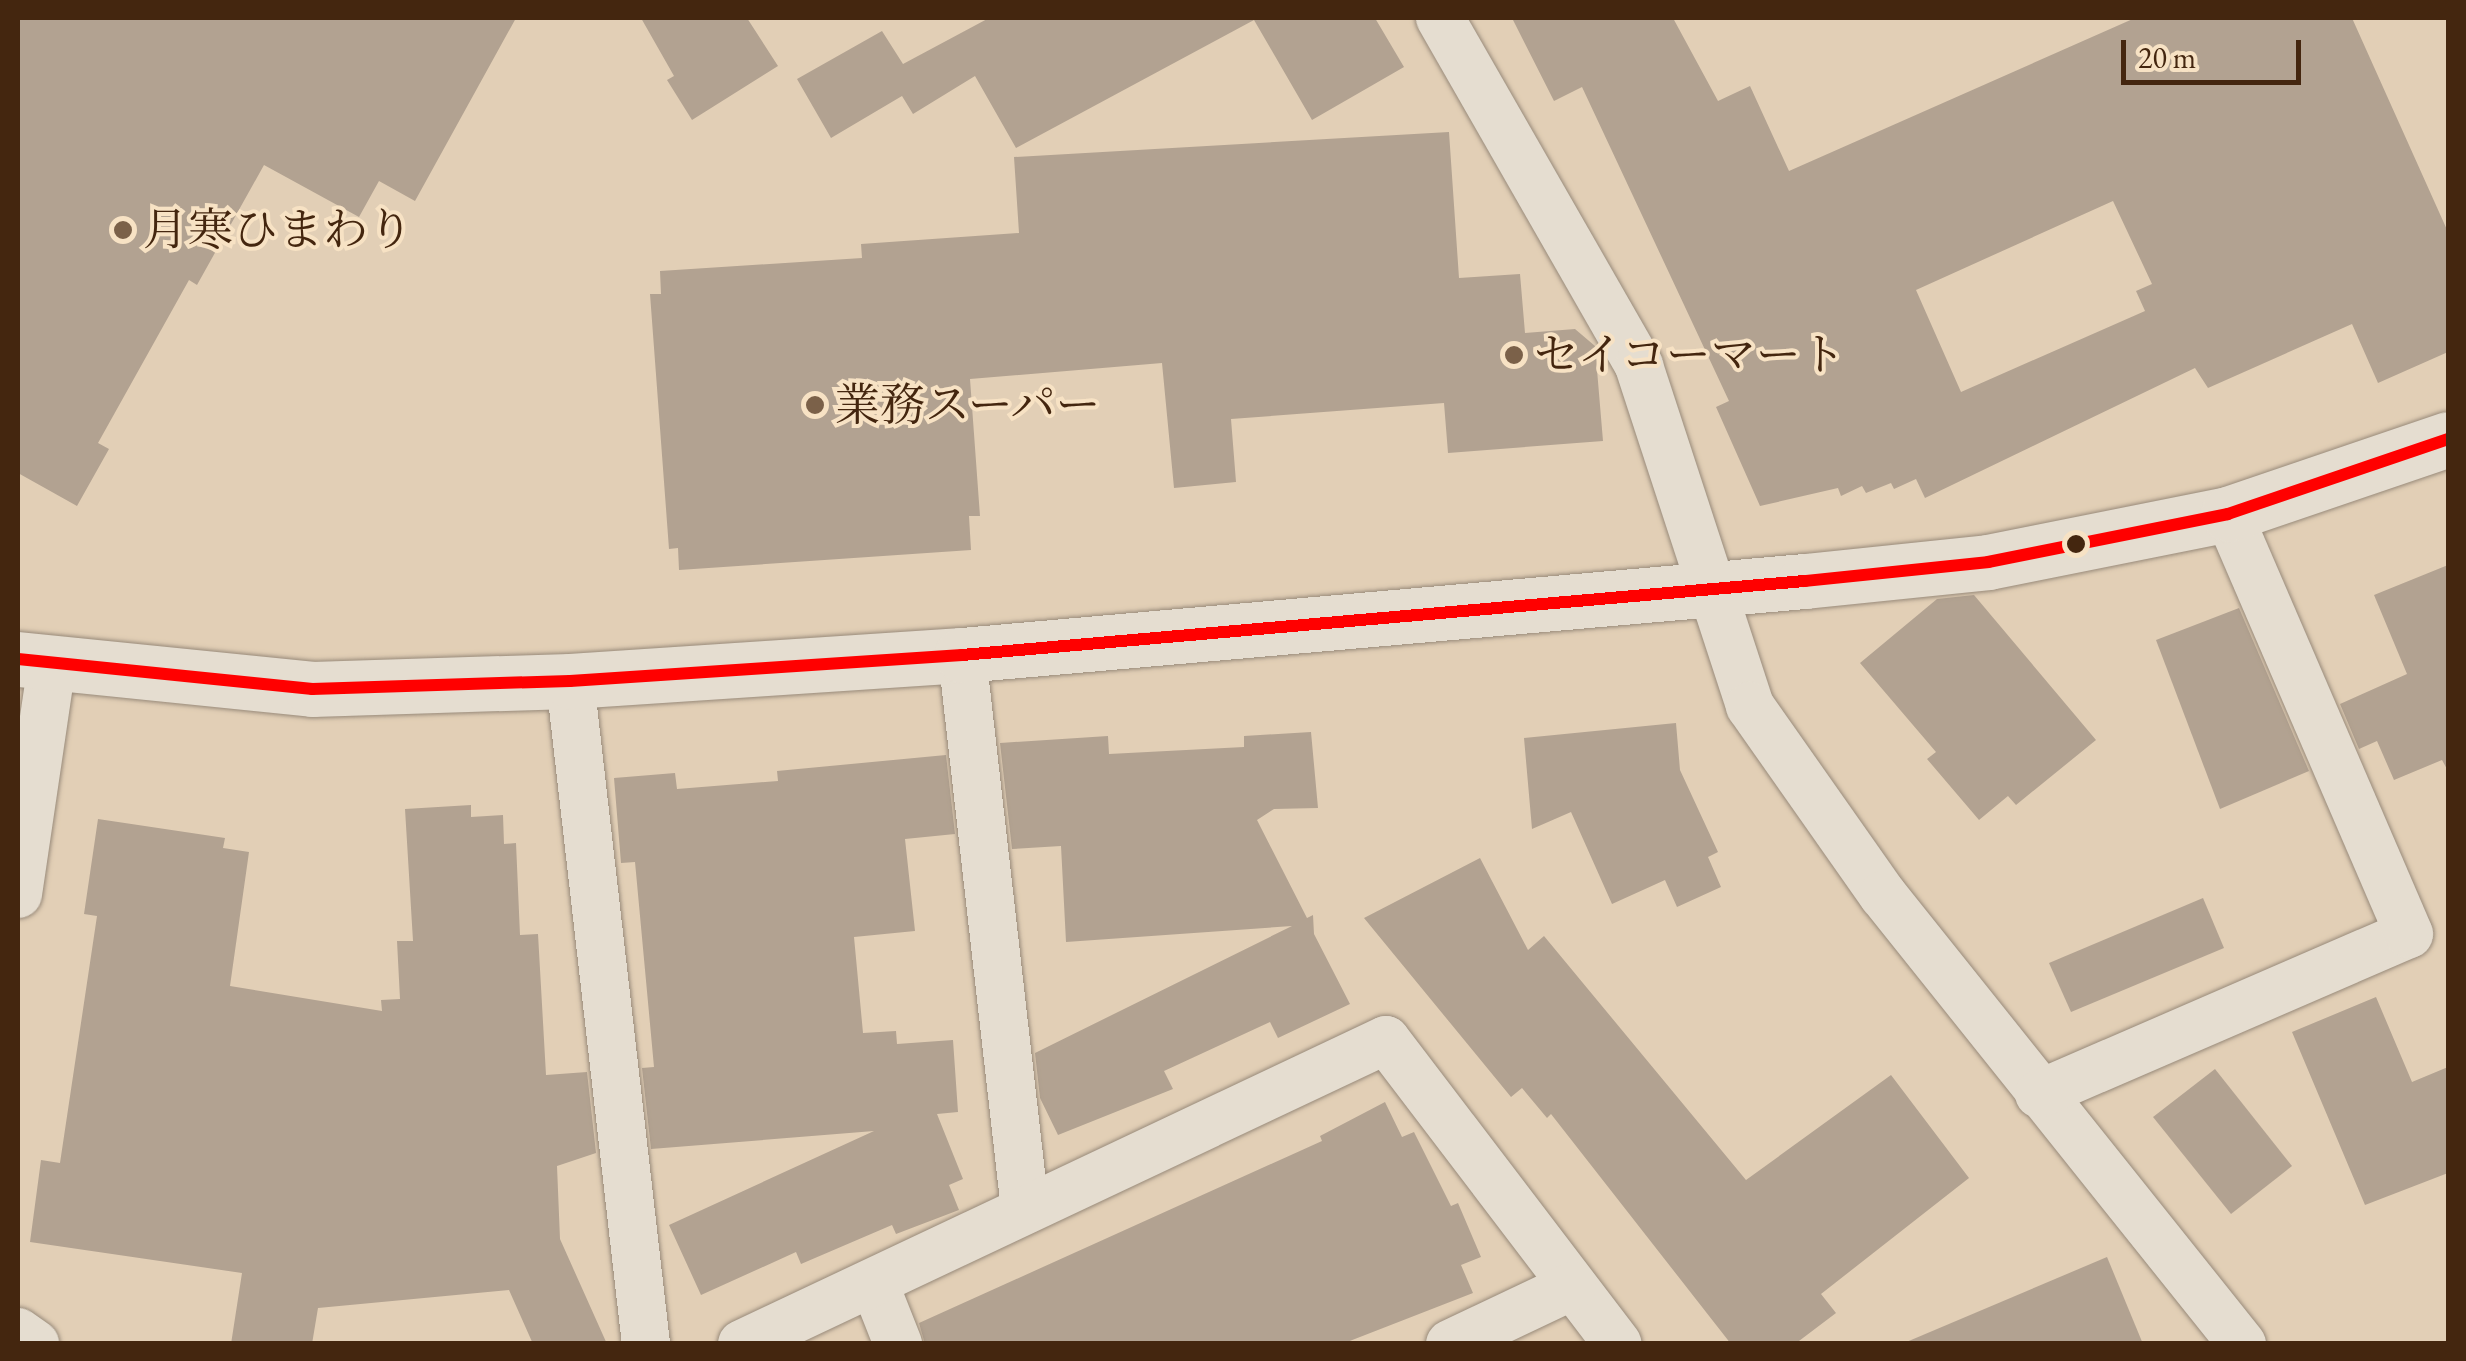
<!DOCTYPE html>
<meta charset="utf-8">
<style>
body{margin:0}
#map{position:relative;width:2466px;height:1361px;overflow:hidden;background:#e2cfb6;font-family:"EB Garamond","Noto Serif JP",serif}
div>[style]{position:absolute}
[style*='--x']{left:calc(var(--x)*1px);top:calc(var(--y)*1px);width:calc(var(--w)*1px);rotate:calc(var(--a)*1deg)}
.building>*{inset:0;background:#b2a291}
.roads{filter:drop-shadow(0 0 2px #988a7a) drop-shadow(0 0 2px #988a7a)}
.minor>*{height:48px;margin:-24px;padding:0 24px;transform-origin:24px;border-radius:24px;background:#e5ddd0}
.secondary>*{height:55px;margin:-27.5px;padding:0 27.5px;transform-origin:27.5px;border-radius:27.5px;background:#e5ddd0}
.bus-1>*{height:12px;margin:-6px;padding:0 6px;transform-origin:6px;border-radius:6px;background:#f00}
.dots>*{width:28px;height:28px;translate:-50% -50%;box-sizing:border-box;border:5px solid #f7e2c4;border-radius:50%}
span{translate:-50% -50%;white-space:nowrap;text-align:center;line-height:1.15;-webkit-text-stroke:8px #f7e2c4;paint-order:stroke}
.poi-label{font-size:45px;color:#44260f}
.left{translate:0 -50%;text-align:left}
.frame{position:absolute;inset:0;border:20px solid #44260f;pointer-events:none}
.scale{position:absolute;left:2121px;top:40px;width:180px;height:45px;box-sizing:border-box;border:5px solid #44260f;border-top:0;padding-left:12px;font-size:30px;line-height:35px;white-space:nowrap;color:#44260f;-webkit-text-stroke:8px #f7e2c4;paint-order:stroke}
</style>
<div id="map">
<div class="building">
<i style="clip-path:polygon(18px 18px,516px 18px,415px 201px,379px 181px,359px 217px,264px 165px,197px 285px,189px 280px,98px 443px,109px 449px,77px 506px,18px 473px)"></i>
<i style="clip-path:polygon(641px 18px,747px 18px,778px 66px,692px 120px,667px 80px,674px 76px)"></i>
<i style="clip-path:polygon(989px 18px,1375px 18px,1404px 67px,1312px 120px,1254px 20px,1016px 148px,975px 76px,913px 114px,902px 96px,831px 138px,797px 79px,882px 31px,903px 64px)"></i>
<i style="clip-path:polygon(evenodd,1512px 18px,1673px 18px,1718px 101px,1750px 86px,1789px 171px,2135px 18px,2352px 18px,2448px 232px,2448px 352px,2378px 383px,2352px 324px,2208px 388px,2195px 368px,1925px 498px,1916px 479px,1894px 489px,1891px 483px,1866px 493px,1862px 486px,1841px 496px,1838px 488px,1760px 506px,1716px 407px,1729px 401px,1582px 87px,1554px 101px,1512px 18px,2113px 201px,2152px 284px,2136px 291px,2145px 311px,1961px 392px,1916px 290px,2113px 201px)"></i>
<i style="clip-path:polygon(1449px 132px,1459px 278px,1520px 274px,1525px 333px,1575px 329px,1595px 346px,1603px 441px,1448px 453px,1444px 403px,1231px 419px,1236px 482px,1174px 488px,1162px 363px,970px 379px,980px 516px,969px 516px,971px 550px,679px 570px,678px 548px,669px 549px,650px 294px,661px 294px,660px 271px,862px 258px,861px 244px,1019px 233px,1014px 157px)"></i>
<i style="clip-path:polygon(2448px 565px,2448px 771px,2442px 760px,2394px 780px,2377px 741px,2359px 749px,2340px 704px,2407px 674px,2374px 595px)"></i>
<i style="clip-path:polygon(1974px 595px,2096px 740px,2016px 805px,2008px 796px,1979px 820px,1927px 759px,1936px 752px,1860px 663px,1937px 599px)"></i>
<i style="clip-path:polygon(2239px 608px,2309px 771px,2220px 809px,2156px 640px)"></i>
<i style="clip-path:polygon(1676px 723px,1680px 770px,1718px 852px,1708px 857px,1721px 887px,1677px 907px,1665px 880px,1612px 904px,1571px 812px,1532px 829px,1524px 738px)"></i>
<i style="clip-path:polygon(1311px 732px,1318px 808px,1274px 809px,1257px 820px,1307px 918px,1313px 915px,1314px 934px,1350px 1004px,1278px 1038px,1270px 1022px,1164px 1071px,1173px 1089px,1058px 1135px,1040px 1098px,1035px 1053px,1292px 926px,1066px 942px,1061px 846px,1012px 849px,1000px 743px,1108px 736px,1109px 754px,1244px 747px,1244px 736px)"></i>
<i style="clip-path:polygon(946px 755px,955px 834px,905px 839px,915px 931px,854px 937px,863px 1033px,896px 1031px,897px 1044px,953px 1040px,958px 1112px,937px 1114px,963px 1179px,949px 1185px,959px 1210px,896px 1234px,892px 1225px,801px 1264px,796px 1252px,701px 1295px,669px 1225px,874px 1131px,651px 1149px,642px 1068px,654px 1067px,635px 862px,621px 863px,614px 778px,675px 773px,677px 789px,778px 781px,777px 771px)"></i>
<i style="clip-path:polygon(471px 805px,471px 817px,503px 815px,504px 844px,516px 843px,520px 935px,538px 934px,546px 1075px,587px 1072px,596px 1153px,557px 1166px,560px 1239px,607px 1344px,533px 1344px,509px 1290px,318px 1308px,312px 1344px,231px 1344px,242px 1273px,30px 1242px,41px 1160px,60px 1163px,97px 916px,84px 914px,98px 819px,225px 838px,223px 848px,249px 852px,230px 986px,382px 1011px,381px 1000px,400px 999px,397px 941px,413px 941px,405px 809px)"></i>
<i style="clip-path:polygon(1480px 858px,1528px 950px,1544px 936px,1746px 1180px,1891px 1075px,1969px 1178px,1821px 1294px,1836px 1313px,1795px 1344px,1731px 1344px,1551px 1114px,1547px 1118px,1522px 1088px,1511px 1097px,1364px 918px)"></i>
<i style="clip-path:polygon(2203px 898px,2224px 948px,2071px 1012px,2049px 963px)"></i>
<i style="clip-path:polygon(2376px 997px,2412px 1082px,2448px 1067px,2448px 1173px,2365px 1205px,2292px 1032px)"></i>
<i style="clip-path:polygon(2215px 1069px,2292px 1166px,2231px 1214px,2153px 1117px)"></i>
<i style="clip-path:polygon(1385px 1102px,1402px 1137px,1414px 1132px,1451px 1206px,1458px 1203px,1481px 1257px,1461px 1265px,1473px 1293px,1342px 1344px,925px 1344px,919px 1323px,1322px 1141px,1320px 1136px)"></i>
<i style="clip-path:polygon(2107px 1257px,2143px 1344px,1904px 1344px,1904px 1343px)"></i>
</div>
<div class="roads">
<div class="minor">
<i style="--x:1440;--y:18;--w:401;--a:60.2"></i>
<i style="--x:1639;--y:366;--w:358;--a:71.9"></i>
<i style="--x:1750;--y:706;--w:231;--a:54.9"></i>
<i style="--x:1883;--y:895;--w:575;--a:51.36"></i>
<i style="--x:962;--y:655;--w:558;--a:83.51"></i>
<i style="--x:570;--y:681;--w:667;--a:83.46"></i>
<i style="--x:18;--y:894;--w:232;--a:-81.6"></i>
<i style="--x:2039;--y:1094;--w:403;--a:-23.4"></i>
<i style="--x:2409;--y:934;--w:457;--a:-113.3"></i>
<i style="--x:874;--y:1283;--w:66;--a:68.5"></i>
<i style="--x:18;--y:1332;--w:21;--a:35"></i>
<i style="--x:742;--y:1344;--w:712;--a:-25.27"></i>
<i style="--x:1386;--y:1040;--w:382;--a:52.7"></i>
<i style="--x:1450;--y:1344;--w:135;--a:-25.4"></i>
</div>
<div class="secondary">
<i style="--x:18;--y:659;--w:296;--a:5.8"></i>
<i style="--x:312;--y:689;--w:258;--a:-1.8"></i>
<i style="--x:570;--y:681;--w:393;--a:-3.8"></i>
<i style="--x:962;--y:655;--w:846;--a:-5.02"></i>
<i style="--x:1805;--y:581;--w:184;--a:-5.9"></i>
<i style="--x:1988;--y:562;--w:245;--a:-11.3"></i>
<i style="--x:2228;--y:514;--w:232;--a:-18.8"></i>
</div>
</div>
<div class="bus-1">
<i style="--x:18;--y:659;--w:296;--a:5.8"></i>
<i style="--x:312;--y:689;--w:258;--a:-1.8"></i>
<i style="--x:570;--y:681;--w:393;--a:-3.8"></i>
<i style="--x:962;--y:655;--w:846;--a:-5.02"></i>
<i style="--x:1805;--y:581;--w:184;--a:-5.9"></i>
<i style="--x:1988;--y:562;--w:245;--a:-11.3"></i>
<i style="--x:2228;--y:514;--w:232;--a:-18.8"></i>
</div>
<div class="dots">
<i style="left:123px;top:230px;background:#7b6149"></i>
<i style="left:1514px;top:355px;background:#7b6149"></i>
<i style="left:815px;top:405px;background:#7b6149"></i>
<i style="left:2076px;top:544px;background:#44260f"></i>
</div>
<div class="poi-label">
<span class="left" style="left:143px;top:230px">月寒ひまわり</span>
<span class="left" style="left:1534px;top:355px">セイコーマート</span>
<span class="left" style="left:835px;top:405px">業務スーパー</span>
</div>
<div class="frame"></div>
<div class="scale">20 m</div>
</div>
